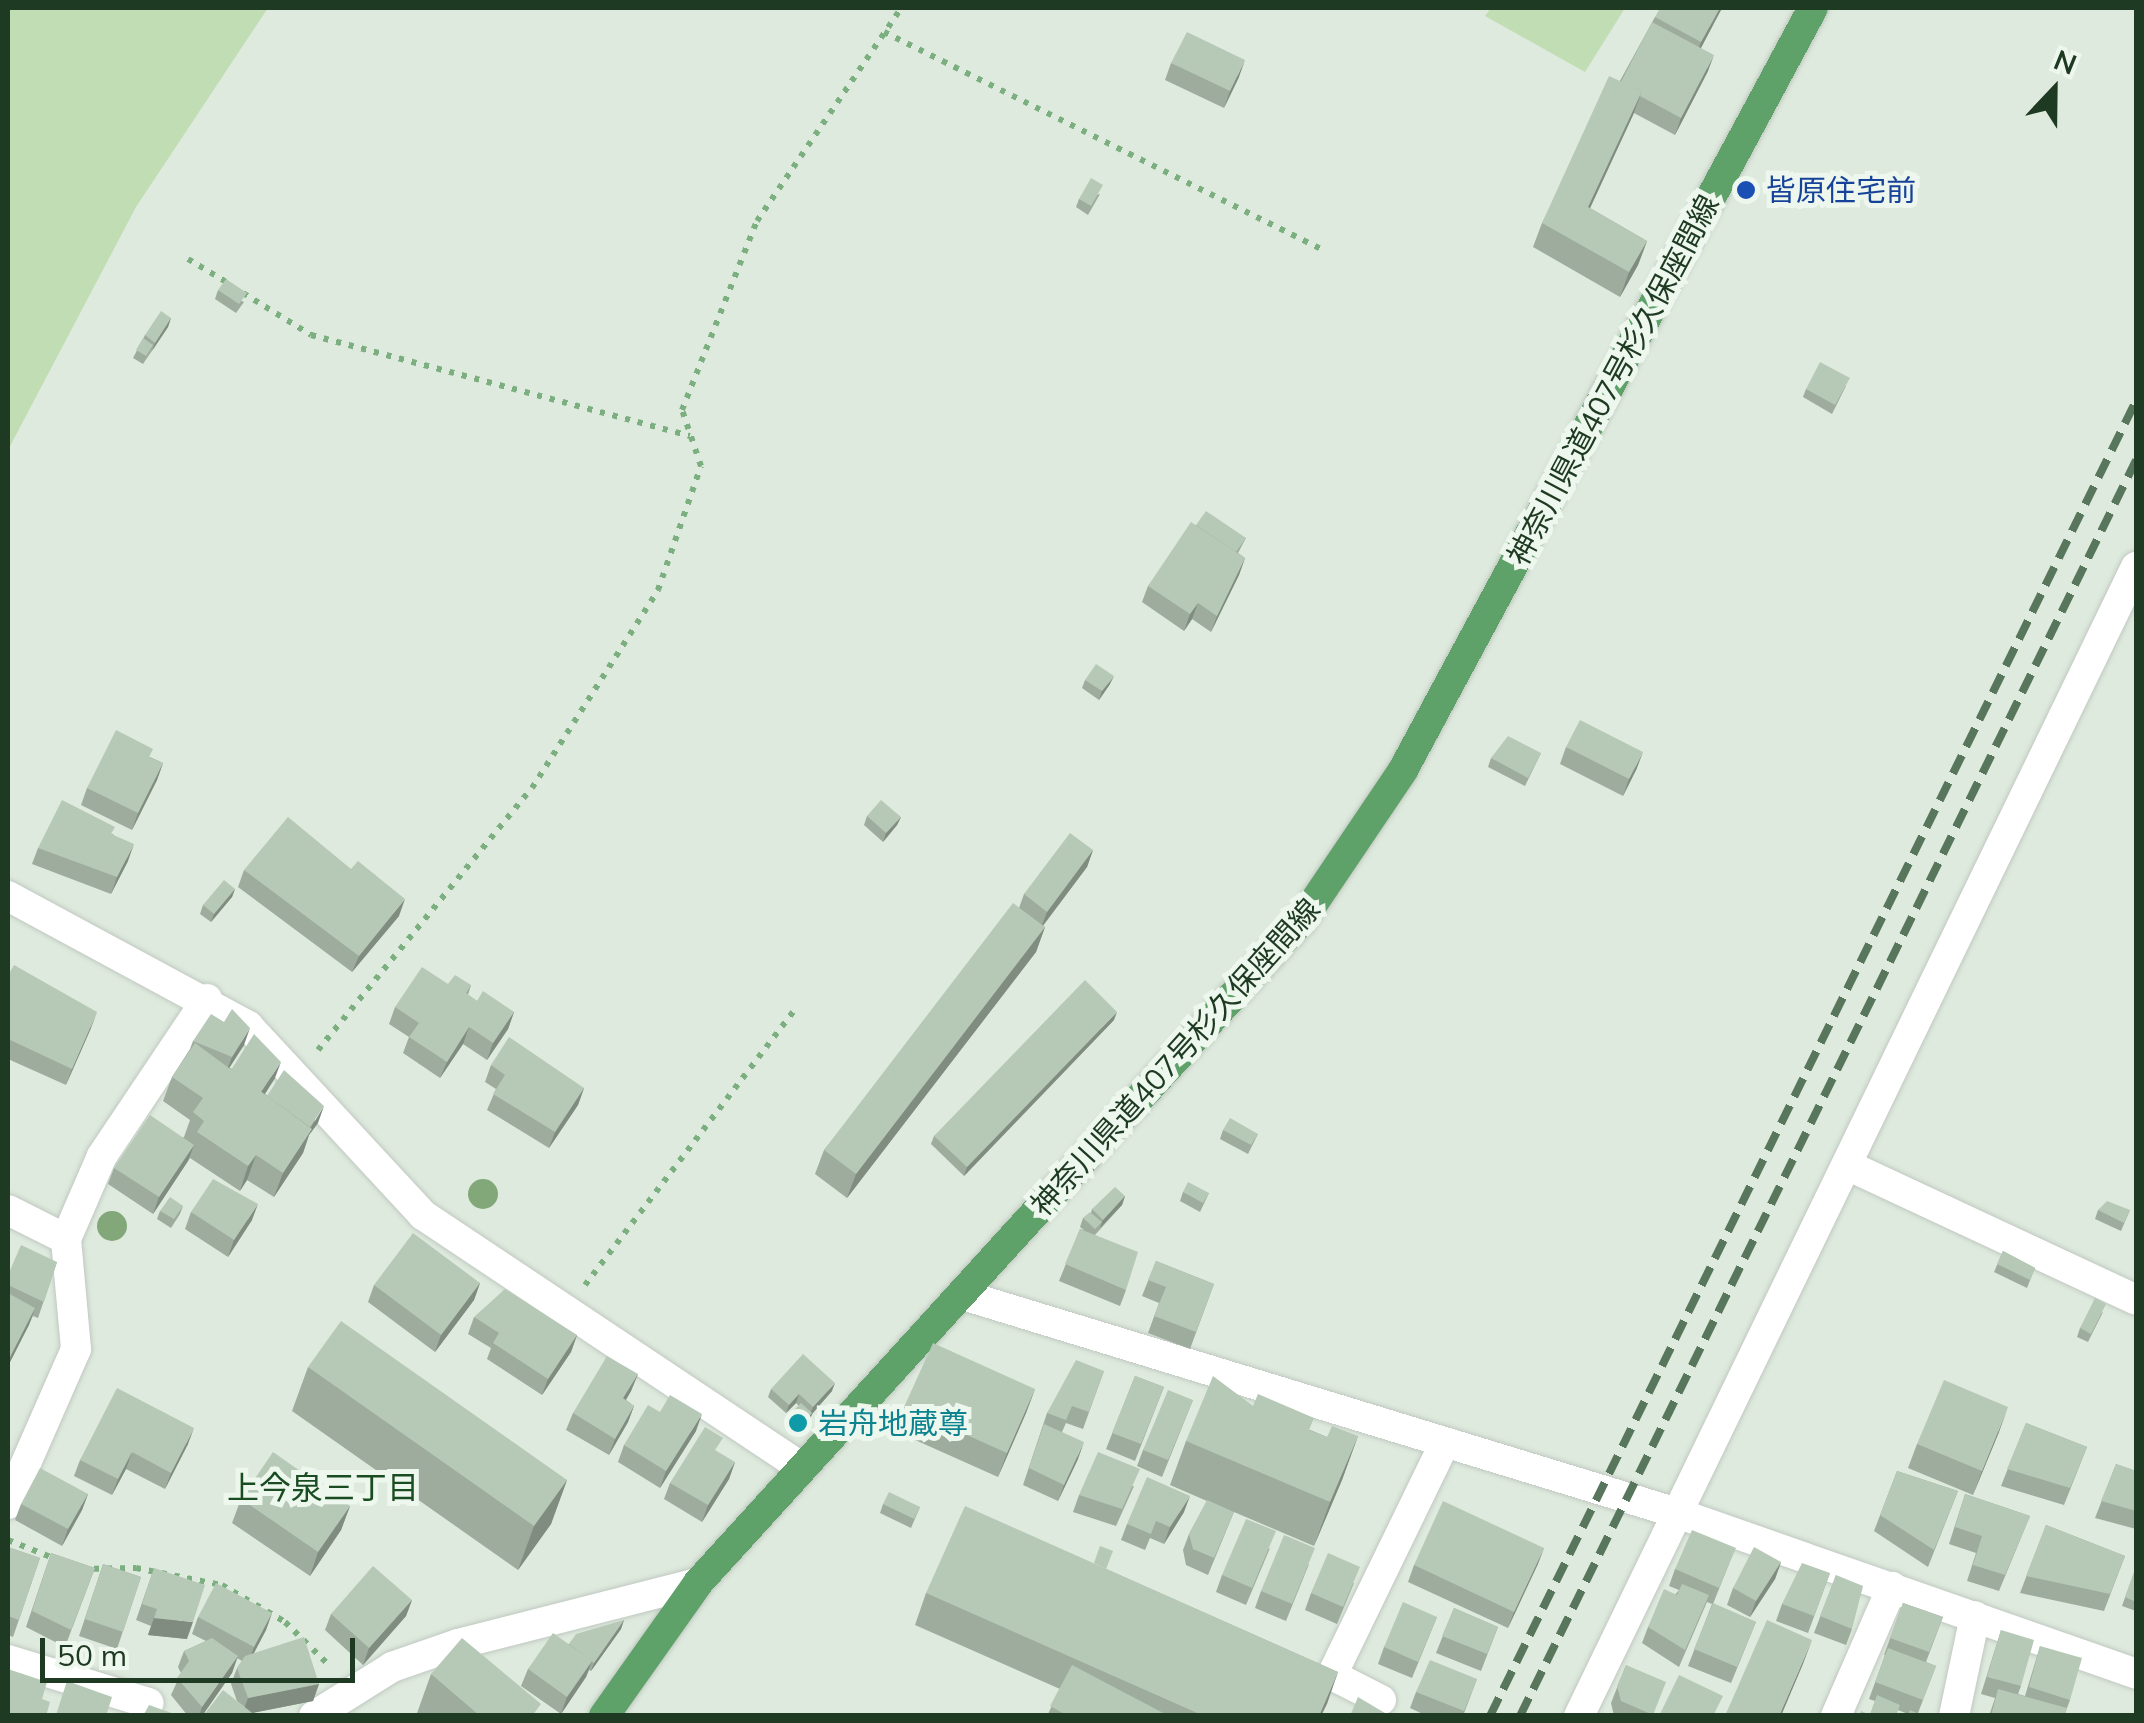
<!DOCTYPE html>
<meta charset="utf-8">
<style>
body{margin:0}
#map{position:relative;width:2144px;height:1723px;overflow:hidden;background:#deeadd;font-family:Mulish,"Noto Sans JP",sans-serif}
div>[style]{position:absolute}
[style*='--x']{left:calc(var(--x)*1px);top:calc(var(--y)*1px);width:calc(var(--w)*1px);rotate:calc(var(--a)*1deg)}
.green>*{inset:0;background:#c1ddb4}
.path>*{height:6px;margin-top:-3px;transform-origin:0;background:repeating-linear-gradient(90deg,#7caf80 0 5px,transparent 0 13px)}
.roads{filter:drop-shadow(0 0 2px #c0c8c1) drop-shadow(0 0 2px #c0c8c1)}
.minor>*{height:30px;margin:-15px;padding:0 15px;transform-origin:15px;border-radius:15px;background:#fff}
.major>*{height:30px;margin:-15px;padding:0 15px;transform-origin:15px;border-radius:15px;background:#5fa269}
.rail>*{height:8px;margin-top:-4px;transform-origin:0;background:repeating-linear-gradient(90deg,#58765c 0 20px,transparent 0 30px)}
.trees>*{width:30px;height:30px;margin:-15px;border-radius:50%;background:#82a879}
.wall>*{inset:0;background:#9dac9d}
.shaded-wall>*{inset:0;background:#7f8c7f}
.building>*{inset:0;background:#b6c8b6}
.dots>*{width:28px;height:28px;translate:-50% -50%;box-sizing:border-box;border:5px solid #eef7ed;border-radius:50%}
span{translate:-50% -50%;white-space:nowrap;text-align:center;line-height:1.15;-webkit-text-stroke:10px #eef7ed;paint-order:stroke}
.transit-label{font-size:30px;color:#164399}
.left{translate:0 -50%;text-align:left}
.street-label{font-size:30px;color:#1e3a22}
.culture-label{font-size:30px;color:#0d838f}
.neighbourhood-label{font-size:32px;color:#1a4c22}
.frame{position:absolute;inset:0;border:10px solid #1e3a22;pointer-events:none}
.north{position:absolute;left:2004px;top:40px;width:100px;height:100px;-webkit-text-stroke:8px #eef7ed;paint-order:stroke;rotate:22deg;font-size:28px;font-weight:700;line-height:40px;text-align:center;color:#1e3a22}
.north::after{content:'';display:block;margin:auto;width:35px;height:45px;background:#1e3a22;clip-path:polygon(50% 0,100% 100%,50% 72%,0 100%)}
.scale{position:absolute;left:40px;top:1638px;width:315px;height:45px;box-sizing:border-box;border:5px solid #1e3a22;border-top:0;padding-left:12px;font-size:30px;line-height:35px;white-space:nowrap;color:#1e3a22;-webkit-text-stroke:8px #eef7ed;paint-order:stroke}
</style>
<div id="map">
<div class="green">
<i style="clip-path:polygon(8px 8px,268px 8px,136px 207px,8px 450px)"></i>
<i style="clip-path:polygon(1491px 8px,1625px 8px,1585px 72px,1485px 16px)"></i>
</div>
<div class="path">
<i style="--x:884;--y:32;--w:491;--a:26.4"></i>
<i style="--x:188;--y:259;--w:47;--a:31"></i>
<i style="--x:243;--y:293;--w:80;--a:31.7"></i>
<i style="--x:311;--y:335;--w:392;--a:14.9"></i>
<i style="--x:318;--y:1050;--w:338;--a:-50.8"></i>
<i style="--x:532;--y:788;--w:235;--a:-57.5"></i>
<i style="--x:658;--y:590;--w:131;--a:-70.9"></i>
<i style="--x:701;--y:466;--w:59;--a:-108.7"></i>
<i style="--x:682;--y:410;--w:203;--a:-68.4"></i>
<i style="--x:757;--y:221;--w:257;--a:-55.9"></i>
<i style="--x:585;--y:1285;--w:347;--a:-52.7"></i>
<i style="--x:8;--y:1540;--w:79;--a:21.7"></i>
<i style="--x:81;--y:1569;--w:55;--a:-1"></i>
<i style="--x:136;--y:1568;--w:88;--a:11.2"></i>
<i style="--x:222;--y:1585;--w:73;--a:30.4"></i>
<i style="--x:285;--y:1622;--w:64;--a:44.4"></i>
</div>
<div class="roads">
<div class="minor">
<i style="--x:8;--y:896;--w:273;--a:28.4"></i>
<i style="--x:248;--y:1026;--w:258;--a:47.2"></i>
<i style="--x:423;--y:1215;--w:456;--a:33.7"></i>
<i style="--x:1847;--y:1165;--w:319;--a:25"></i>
<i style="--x:8;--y:1210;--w:65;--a:26.6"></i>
<i style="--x:963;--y:1295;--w:747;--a:16.98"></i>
<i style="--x:1677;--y:1513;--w:486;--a:19.3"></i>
<i style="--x:8;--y:1504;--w:169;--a:-66.3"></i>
<i style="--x:76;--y:1349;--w:110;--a:-95.2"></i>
<i style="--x:66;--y:1239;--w:90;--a:-66.6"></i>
<i style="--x:102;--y:1156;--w:189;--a:-56.2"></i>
<i style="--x:8;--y:1660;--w:147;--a:17"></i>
<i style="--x:1381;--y:1700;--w:55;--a:-153"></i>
<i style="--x:1332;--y:1675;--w:252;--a:-64.1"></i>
<i style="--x:314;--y:1716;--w:92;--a:-32.1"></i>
<i style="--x:392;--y:1667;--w:70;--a:-19.2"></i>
<i style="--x:458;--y:1644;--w:248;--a:-14.3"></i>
<i style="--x:1579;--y:1716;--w:1277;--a:-64.14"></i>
<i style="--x:1836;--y:1716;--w:141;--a:-66.5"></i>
<i style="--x:1954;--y:1716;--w:102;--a:-78.1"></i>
</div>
<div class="major">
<i style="--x:604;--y:1716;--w:163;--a:-54.7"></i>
<i style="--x:698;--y:1583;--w:897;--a:-47.67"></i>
<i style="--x:1302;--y:920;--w:181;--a:-56"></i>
<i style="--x:1403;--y:770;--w:865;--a:-61.72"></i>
</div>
</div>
<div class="rail">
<i style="--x:1490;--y:1716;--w:1465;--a:-63.84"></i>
<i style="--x:1520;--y:1716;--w:1399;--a:-63.87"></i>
</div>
<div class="trees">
<i style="left:483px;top:1194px"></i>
<i style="left:112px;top:1226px"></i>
</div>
<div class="wall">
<i style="clip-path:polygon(1722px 8px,1701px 48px,1708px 71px,1675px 135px,1634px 113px,1590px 208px,1647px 241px,1638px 265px,1620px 297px,1533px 247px,1542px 223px,1655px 17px)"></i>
<i style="clip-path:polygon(1171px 63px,1239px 77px,1224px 108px,1165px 80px)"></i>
<i style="clip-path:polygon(1100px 194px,1088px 215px,1076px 207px,1079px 199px)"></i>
<i style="clip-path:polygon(218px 290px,244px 302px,236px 313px,215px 299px)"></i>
<i style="clip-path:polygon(171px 318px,168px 327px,143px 364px,133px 358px,145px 335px)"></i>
<i style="clip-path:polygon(1846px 386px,1832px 414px,1803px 397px,1806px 389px)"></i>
<i style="clip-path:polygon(1196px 525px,1246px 538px,1238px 553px,1245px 558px,1239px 575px,1211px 632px,1192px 619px,1184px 631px,1142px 602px,1148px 586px)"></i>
<i style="clip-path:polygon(1085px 680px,1110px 684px,1099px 700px,1082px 688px)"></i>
<i style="clip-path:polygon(1566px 747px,1637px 768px,1623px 796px,1560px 764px)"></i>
<i style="clip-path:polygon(1541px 753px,1525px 786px,1488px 767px,1491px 758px)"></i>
<i style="clip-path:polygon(150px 757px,163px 763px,157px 780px,132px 830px,81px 805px,87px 788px)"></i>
<i style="clip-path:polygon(867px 816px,901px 817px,897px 825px,883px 842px,864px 825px)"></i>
<i style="clip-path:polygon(113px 834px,128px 861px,111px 894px,32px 864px,38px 848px)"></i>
<i style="clip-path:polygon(1093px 850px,1087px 867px,1043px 926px,1045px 927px,1036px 952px,847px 1198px,815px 1174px,824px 1150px,1019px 908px,1024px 894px)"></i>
<i style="clip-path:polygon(244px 870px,399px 916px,352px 972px,238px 887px)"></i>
<i style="clip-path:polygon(235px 889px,232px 897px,211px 922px,200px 914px,203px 905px)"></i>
<i style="clip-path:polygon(8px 971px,91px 1028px,66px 1085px,8px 1059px)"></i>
<i style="clip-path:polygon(448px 984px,471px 985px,468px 995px,477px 1001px,514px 1012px,508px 1029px,487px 1060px,463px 1044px,440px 1078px,403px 1053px,409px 1037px,389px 1024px,395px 1007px)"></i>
<i style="clip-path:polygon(1114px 1020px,964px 1176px,931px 1144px,934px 1136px)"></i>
<i style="clip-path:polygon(193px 1041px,244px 1045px,229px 1068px,275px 1078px,265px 1094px,318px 1123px,309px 1135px,303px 1153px,274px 1197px,247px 1180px,240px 1191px,190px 1158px,153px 1214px,108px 1184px,114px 1168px,184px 1137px,190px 1120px,163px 1101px,172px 1077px,190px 1049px)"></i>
<i style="clip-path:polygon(491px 1065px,584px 1088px,578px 1105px,549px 1148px,487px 1110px,496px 1089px,485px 1082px)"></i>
<i style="clip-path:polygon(1223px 1130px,1258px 1134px,1248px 1154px,1220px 1139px)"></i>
<i style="clip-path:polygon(1183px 1192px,1209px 1193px,1200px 1212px,1180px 1201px)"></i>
<i style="clip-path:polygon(1125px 1196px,1122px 1205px,1095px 1235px,1126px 1290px,1120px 1306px,1059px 1281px,1080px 1229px,1084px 1230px,1080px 1227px,1083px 1218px,1091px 1213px,1092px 1209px)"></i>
<i style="clip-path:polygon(183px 1206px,180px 1214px,171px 1228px,157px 1219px,160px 1211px)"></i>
<i style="clip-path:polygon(2098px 1210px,2130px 1210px,2121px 1231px,2095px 1219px)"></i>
<i style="clip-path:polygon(191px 1212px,252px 1220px,228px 1257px,185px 1229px)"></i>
<i style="clip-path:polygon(2003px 1251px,2035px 1268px,2027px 1288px,1994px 1272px)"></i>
<i style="clip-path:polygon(1156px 1261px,1214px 1284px,1190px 1349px,1148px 1333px,1159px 1303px,1142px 1296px)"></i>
<i style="clip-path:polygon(57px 1262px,38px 1318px,33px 1316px,8px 1366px,8px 1275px)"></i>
<i style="clip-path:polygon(480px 1283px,474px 1300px,435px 1352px,368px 1302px,374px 1285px)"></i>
<i style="clip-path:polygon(2103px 1312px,2088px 1342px,2077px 1337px,2080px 1328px)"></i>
<i style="clip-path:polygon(474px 1317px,577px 1335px,571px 1352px,542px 1395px,487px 1359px,491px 1348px,468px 1334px)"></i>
<i style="clip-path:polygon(308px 1367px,567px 1480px,551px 1524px,518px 1570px,292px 1411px)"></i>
<i style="clip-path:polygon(1104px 1371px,1083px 1429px,1066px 1423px,1062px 1432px,1078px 1459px,1058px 1501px,1023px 1485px,1047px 1413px)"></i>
<i style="clip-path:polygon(638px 1374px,631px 1391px,626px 1400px,634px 1406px,628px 1422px,609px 1455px,566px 1430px,573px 1413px)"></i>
<i style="clip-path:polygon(1135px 1376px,1164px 1387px,1135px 1461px,1106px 1449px)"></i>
<i style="clip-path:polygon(771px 1389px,832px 1391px,812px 1414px,809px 1422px,796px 1434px,786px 1424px,789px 1415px,799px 1406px,796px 1403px,786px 1413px,768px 1397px)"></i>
<i style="clip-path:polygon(1035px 1389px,1026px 1413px,998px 1477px,895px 1431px,904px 1407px)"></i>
<i style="clip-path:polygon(1193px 1400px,1162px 1477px,1137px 1466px,1143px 1450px)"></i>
<i style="clip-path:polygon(1253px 1406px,1327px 1437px,1358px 1436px,1342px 1480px,1314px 1546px,1234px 1512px,1208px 1575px,1186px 1565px,1183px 1550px,1189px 1534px,1207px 1501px,1170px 1485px,1186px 1441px)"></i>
<i style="clip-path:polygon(2026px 1423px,2087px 1447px,2064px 1505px,2001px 1486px)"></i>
<i style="clip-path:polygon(696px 1431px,660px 1488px,618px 1462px,624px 1445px)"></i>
<i style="clip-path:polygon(1999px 1432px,1973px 1495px,1908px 1468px,1917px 1444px)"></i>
<i style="clip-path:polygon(188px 1444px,165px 1489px,126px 1469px,112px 1495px,74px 1476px,80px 1460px)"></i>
<i style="clip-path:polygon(735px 1462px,729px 1479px,702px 1522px,664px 1499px,670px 1483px)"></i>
<i style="clip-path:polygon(2116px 1464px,2136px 1471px,2136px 1529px,2095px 1518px)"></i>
<i style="clip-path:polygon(1897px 1471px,1958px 1491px,1928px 1567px,1874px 1531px)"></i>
<i style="clip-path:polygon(1134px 1486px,1116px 1526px,1073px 1512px,1079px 1495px)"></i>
<i style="clip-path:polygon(88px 1494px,82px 1510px,62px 1546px,15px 1520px,21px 1504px)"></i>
<i style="clip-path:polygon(1965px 1494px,2030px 1516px,1999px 1591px,1967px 1581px,1976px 1553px,1949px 1544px)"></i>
<i style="clip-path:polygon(241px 1499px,350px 1506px,341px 1530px,310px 1576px,232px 1523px)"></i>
<i style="clip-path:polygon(883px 1504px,920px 1507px,911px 1528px,880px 1513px)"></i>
<i style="clip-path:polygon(1184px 1512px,1164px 1544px,1150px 1538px,1145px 1550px,1121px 1540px,1127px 1524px)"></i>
<i style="clip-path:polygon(2046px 1525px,2125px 1556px,2104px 1611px,2020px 1593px)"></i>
<i style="clip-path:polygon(8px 1547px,40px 1558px,13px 1637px,8px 1635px)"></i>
<i style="clip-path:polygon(1270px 1548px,1246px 1605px,1216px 1592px,1222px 1575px)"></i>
<i style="clip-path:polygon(1544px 1548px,1508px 1628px,1408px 1582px,1414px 1565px)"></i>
<i style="clip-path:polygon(51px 1553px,95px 1568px,65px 1647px,26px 1627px)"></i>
<i style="clip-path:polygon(1781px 1562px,1775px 1579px,1750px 1617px,1727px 1605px,1733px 1588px)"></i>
<i style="clip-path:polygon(103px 1564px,141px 1577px,117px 1649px,79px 1636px)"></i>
<i style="clip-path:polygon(1309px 1564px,1286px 1621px,1255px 1608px,1261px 1591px)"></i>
<i style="clip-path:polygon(1729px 1564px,1713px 1604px,1756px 1622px,1731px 1683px,1688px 1666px,1712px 1604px,1707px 1602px,1679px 1667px,1642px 1643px,1648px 1627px,1679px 1590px,1669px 1586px,1675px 1569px)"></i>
<i style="clip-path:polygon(2136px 1567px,2136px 1611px,2122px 1606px)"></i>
<i style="clip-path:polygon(154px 1568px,187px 1639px,148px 1635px,151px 1626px,136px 1620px)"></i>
<i style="clip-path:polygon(1106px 1569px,1338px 1672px,1321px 1716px,1047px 1716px,1060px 1689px,915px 1625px,926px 1593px)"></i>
<i style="clip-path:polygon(1830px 1573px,1808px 1633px,1776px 1621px,1782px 1604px)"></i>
<i style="clip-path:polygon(1836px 1575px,1852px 1629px,1846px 1645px,1814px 1633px)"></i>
<i style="clip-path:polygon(1354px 1583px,1337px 1624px,1305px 1610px,1311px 1593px)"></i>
<i style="clip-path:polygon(412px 1600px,406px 1616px,363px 1665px,325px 1630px,331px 1614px)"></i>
<i style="clip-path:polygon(1903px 1603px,1943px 1617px,1926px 1662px,1936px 1666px,1918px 1713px,1908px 1714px,1898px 1710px,1870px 1715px,1875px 1701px,1869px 1699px,1885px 1655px,1884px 1655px)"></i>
<i style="clip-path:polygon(1454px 1608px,1498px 1627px,1481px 1671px,1436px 1653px)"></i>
<i style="clip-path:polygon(272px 1613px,266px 1630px,254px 1653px,319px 1684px,313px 1701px,252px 1713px,237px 1701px,231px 1684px,237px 1668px,242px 1661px,237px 1658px,232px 1673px,202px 1716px,188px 1716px,171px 1695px,181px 1673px,178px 1667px,184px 1651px,206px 1641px,192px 1634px,198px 1617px)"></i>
<i style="clip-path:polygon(1437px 1617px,1412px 1678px,1378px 1664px,1384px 1647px)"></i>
<i style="clip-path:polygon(624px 1620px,621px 1629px,591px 1671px,589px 1670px,586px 1677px,561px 1714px,521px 1686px,528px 1669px,569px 1644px)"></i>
<i style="clip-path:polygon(2001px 1630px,2021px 1686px,2018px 1694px,2025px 1696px,2040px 1646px,2070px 1700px,2064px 1716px,1989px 1716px,1995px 1698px,1981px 1694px)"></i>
<i style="clip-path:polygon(1626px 1665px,1654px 1716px,1614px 1716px,1611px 1703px)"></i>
<i style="clip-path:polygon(431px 1674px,537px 1716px,416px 1716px)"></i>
<i style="clip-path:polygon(1477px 1679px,1463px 1716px,1427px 1716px,1410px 1708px,1416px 1692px)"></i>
</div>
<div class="shaded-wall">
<i style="clip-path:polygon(1720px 8px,1722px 8px,1695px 59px,1701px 42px)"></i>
<i style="clip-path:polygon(1714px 55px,1708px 71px,1675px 135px,1681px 118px)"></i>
<i style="clip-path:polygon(1245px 60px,1239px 77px,1224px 108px,1230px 91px)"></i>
<i style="clip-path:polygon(1642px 91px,1633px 115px,1579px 232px,1588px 207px)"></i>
<i style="clip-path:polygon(1647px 241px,1638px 265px,1620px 297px,1629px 272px)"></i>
<i style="clip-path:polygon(171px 318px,168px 327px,152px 351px,155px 343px)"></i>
<i style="clip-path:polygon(1245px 558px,1239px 575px,1211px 632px,1217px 616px)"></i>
<i style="clip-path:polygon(1198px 603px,1192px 619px,1184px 631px,1190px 614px)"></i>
<i style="clip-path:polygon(1114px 676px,1110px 684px,1099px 700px,1102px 691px)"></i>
<i style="clip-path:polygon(1643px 752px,1637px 768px,1623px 796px,1629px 779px)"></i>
<i style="clip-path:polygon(163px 763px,157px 780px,132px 830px,138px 813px)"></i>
<i style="clip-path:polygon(901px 817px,897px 825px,883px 842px,886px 833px)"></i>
<i style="clip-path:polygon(134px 844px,128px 861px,111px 894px,117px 877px)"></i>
<i style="clip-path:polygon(1093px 850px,1087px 867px,1041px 928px,1047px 912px)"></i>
<i style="clip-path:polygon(235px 889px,232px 897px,211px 922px,214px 914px)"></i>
<i style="clip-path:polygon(405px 899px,399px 916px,352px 972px,359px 956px)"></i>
<i style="clip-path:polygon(1045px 927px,1036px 952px,847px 1198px,856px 1174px)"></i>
<i style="clip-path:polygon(97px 1012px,91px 1028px,66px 1085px,72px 1069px)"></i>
<i style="clip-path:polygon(514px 1012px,508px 1029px,487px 1060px,493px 1043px)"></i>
<i style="clip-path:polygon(1117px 1012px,1114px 1020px,964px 1176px,967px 1167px)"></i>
<i style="clip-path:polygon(469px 1027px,463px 1044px,440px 1078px,447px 1062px)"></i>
<i style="clip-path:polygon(250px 1028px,244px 1045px,226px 1073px,232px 1057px)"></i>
<i style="clip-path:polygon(281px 1062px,275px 1078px,255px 1109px,261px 1092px)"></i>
<i style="clip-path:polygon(584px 1088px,578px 1105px,549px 1148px,555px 1132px)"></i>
<i style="clip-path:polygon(324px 1106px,318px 1123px,309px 1135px,303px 1153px,274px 1197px,283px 1173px)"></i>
<i style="clip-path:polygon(194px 1145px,188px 1161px,153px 1214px,159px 1197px)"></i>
<i style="clip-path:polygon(256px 1155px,247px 1180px,240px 1191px,248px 1166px)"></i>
<i style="clip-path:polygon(1125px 1196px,1122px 1205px,1100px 1228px,1103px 1220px)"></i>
<i style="clip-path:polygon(258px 1204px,252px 1220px,228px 1257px,234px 1240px)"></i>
<i style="clip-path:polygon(480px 1283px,474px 1300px,435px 1352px,441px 1335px)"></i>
<i style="clip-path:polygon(35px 1308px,29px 1325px,8px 1366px,8px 1361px)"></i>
<i style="clip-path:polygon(577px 1335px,571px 1352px,542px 1395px,548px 1379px)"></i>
<i style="clip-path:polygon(638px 1374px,631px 1391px,617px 1415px,623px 1398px)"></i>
<i style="clip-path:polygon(835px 1383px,832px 1391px,812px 1414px,809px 1422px,796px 1434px,800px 1426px,810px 1415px,813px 1407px)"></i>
<i style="clip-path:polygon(1035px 1389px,1026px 1413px,998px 1477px,1007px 1453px)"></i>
<i style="clip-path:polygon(799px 1394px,796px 1403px,786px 1413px,789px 1405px)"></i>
<i style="clip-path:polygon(634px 1406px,628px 1422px,609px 1455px,615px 1439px)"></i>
<i style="clip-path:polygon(2008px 1407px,1999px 1432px,1973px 1495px,1982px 1471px)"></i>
<i style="clip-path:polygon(702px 1414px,696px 1431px,660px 1488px,666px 1471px)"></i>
<i style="clip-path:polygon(194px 1428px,188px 1444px,165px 1489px,171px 1473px)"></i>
<i style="clip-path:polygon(1358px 1436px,1342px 1480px,1314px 1546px,1330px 1502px)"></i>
<i style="clip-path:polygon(1084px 1442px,1078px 1459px,1058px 1501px,1064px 1485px)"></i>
<i style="clip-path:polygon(132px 1452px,126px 1469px,112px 1495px,118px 1479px)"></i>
<i style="clip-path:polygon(735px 1462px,729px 1479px,702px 1522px,708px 1505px)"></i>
<i style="clip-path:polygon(567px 1480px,551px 1524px,518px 1570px,534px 1526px)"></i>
<i style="clip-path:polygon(88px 1494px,82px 1510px,62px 1546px,68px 1529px)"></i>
<i style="clip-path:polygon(1190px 1496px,1184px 1512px,1164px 1544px,1170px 1527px)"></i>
<i style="clip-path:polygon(350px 1506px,341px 1530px,310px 1576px,318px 1552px)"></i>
<i style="clip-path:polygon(1544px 1548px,1538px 1564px,1508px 1628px,1514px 1612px)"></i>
<i style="clip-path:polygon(1781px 1562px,1775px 1579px,1750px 1617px,1756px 1601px)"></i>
<i style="clip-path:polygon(412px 1600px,406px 1616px,363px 1665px,369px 1648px)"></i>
<i style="clip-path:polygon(272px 1613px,266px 1630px,248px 1664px,254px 1647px)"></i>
<i style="clip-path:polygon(154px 1618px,193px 1622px,187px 1639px,148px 1635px)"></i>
<i style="clip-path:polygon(624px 1620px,621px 1629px,591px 1671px,594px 1663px)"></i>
<i style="clip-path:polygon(1812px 1640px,1803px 1664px,1781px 1716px,1779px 1716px)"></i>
<i style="clip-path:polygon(238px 1656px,232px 1673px,202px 1716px,199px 1716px,202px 1707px)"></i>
<i style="clip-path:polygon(592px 1661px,586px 1677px,561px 1714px,567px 1697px)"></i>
<i style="clip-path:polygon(1338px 1672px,1327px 1704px,1321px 1716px,1319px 1716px)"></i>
<i style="clip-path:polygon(319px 1684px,313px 1701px,242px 1715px,248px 1698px)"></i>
</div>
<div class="building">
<i style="clip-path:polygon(1660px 8px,1720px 8px,1701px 42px,1655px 17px)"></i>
<i style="clip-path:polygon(1652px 22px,1714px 55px,1681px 118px,1640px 96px,1642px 91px,1621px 82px)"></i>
<i style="clip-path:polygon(1187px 32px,1245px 60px,1230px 91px,1171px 63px)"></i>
<i style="clip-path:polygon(1609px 76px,1642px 91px,1588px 207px,1647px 241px,1629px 272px,1542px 223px)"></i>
<i style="clip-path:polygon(1091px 178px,1103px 185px,1091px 206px,1079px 199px)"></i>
<i style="clip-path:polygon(226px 279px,247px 293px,239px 304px,218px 290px)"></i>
<i style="clip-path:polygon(161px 311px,171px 318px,155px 343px,145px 335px)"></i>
<i style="clip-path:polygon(143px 338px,153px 345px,146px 356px,136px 350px)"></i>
<i style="clip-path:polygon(1820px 362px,1850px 378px,1835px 405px,1806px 389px)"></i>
<i style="clip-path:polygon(1206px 511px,1246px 538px,1236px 552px,1196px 525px)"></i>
<i style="clip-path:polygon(1191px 522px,1245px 558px,1217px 616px,1198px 603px,1190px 614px,1148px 586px)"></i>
<i style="clip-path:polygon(1096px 664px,1114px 676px,1102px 691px,1085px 680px)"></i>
<i style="clip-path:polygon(1580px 720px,1643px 752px,1629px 779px,1566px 747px)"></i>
<i style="clip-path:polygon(116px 730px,153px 749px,149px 757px,163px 763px,138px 813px,87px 788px)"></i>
<i style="clip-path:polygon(1508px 736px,1541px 753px,1528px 778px,1491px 758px)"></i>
<i style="clip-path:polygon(62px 800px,115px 827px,111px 834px,134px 844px,117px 877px,38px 848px)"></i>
<i style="clip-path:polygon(881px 800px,901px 817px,886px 833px,867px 816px)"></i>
<i style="clip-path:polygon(288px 817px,351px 869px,358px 861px,405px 899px,359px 956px,244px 870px)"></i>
<i style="clip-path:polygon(1070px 833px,1093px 850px,1047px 912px,1024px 894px)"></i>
<i style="clip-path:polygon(224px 880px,235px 889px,214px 914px,203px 905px)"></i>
<i style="clip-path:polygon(1013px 903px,1045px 927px,856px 1174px,824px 1150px)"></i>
<i style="clip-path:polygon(14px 965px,97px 1012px,72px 1069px,8px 1039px,8px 971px,10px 972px)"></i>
<i style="clip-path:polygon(422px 967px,448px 984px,455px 975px,471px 985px,466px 993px,477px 1001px,483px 991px,514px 1012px,493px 1043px,469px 1027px,447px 1062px,409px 1037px,419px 1023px,395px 1007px)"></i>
<i style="clip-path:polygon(1085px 980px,1117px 1012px,967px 1167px,934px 1136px)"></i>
<i style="clip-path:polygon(232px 1009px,250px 1028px,232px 1057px,193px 1041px,211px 1014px,224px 1022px)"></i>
<i style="clip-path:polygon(254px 1034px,281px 1062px,261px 1092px,231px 1070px)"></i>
<i style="clip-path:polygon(509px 1037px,584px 1088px,555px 1132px,493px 1094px,505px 1075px,491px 1065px)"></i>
<i style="clip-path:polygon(195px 1043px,312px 1129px,283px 1173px,256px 1155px,248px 1166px,197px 1132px,204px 1121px,193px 1112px,203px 1098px,172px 1077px)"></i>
<i style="clip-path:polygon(284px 1070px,324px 1106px,310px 1127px,267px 1096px)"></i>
<i style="clip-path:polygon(150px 1115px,194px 1145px,159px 1197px,114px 1168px)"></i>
<i style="clip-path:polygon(1230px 1118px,1258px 1134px,1251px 1145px,1223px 1130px)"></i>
<i style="clip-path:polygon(213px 1179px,258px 1204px,234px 1240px,191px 1212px)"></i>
<i style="clip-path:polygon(1188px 1182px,1209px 1193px,1203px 1203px,1183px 1192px)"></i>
<i style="clip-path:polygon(1115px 1187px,1125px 1196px,1103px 1220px,1092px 1209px)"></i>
<i style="clip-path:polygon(170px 1197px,183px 1206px,174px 1219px,160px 1211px)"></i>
<i style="clip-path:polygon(2107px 1201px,2130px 1210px,2124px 1223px,2098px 1210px)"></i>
<i style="clip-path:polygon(1090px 1212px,1102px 1222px,1095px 1229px,1083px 1218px)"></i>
<i style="clip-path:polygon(1080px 1229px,1138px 1252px,1126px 1290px,1065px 1264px)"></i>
<i style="clip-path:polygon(413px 1233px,480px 1283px,441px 1335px,374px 1285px)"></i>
<i style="clip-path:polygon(21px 1245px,57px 1262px,44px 1302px,8px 1285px,8px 1275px)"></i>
<i style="clip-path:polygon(2003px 1251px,2035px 1268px,2030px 1280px,1997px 1264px)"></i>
<i style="clip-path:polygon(1156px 1261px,1214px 1284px,1196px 1332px,1154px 1316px,1166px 1287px,1148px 1280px)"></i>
<i style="clip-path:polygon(505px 1289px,577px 1335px,548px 1379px,493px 1343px,499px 1333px,474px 1317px)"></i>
<i style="clip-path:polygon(8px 1293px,35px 1308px,8px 1361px)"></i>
<i style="clip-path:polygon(2095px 1298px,2106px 1304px,2091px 1334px,2080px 1328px)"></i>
<i style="clip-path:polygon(341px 1321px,567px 1480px,534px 1526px,308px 1367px)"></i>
<i style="clip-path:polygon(933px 1343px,1035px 1389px,1007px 1453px,904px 1407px)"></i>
<i style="clip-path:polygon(803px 1354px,835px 1383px,813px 1407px,799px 1394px,789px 1405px,771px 1389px)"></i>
<i style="clip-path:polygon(607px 1356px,638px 1374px,623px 1398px,634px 1406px,615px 1439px,573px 1413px)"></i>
<i style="clip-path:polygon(1076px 1360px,1104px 1371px,1089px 1412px,1072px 1406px,1066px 1420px,1047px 1413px)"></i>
<i style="clip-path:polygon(1135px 1376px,1164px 1387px,1141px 1444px,1112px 1433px)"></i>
<i style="clip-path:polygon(1213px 1376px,1253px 1406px,1258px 1394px,1314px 1418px,1309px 1430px,1327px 1437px,1332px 1426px,1358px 1436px,1330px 1502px,1186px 1441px)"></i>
<i style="clip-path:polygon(1944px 1380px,2008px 1407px,1982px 1471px,1917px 1444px)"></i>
<i style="clip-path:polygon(117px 1388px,194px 1428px,171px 1473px,132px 1452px,118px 1479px,80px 1460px)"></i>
<i style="clip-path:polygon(1168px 1390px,1193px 1400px,1168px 1460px,1143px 1450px)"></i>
<i style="clip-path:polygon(670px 1395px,702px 1414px,666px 1471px,624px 1445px,648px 1405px,660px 1412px)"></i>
<i style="clip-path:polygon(801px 1403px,812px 1413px,800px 1426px,789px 1415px)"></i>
<i style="clip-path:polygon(2026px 1423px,2087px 1447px,2070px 1488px,2007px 1469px)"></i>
<i style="clip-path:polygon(1044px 1424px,1084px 1442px,1064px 1485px,1029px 1468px)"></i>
<i style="clip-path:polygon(705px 1427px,723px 1438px,715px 1450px,735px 1462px,708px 1505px,670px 1483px)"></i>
<i style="clip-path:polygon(273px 1452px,350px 1506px,318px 1552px,241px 1499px)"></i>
<i style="clip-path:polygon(1098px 1452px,1140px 1469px,1122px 1509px,1079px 1495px)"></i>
<i style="clip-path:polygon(2116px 1464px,2136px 1471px,2136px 1511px,2101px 1501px)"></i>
<i style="clip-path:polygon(40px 1468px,88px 1494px,68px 1529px,21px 1504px)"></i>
<i style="clip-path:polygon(1897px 1471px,1958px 1491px,1934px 1550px,1880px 1515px)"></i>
<i style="clip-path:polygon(1147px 1477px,1190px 1496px,1170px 1527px,1156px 1521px,1151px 1534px,1127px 1524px)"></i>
<i style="clip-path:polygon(889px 1492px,920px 1507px,914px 1519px,883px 1504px)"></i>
<i style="clip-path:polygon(1965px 1494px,2030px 1516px,2005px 1575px,1973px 1565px,1982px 1536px,1955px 1527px)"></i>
<i style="clip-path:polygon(1207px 1500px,1234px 1512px,1214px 1558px,1193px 1549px,1189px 1534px)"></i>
<i style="clip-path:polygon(1443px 1501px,1544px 1548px,1514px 1612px,1414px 1565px)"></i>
<i style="clip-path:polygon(965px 1506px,1338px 1672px,1319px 1716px,1204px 1716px,926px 1593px)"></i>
<i style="clip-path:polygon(1246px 1519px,1276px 1531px,1252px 1588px,1222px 1575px)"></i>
<i style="clip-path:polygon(2046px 1525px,2125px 1556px,2110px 1594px,2026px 1576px)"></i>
<i style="clip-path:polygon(1692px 1530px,1736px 1548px,1719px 1588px,1675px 1569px)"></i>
<i style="clip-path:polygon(1284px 1535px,1315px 1548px,1292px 1604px,1261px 1591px)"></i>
<i style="clip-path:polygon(1100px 1546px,1113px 1551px,1106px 1569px,1094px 1563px)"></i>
<i style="clip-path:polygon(8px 1547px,40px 1558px,19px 1620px,8px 1616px)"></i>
<i style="clip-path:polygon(1754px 1547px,1781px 1562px,1756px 1601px,1733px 1588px)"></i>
<i style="clip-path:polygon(51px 1553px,95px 1568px,71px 1630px,32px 1611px)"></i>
<i style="clip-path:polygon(1328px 1553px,1360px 1567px,1343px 1607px,1311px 1593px)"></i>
<i style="clip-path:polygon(1802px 1563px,1830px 1573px,1814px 1616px,1782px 1604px)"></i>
<i style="clip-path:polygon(103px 1564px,141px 1577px,123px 1632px,85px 1619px)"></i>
<i style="clip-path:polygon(373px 1566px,412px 1600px,369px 1648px,331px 1614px)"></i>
<i style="clip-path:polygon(2136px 1567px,2136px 1602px,2125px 1597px)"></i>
<i style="clip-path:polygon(154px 1568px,205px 1585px,193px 1622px,154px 1618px,157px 1609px,142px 1604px)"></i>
<i style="clip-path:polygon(1836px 1575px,1863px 1586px,1852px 1629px,1820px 1616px)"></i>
<i style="clip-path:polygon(216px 1583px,272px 1613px,254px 1647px,198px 1617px)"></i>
<i style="clip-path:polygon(1682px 1584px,1709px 1595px,1685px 1650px,1648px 1627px,1664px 1589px,1677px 1595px)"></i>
<i style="clip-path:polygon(1403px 1602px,1437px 1617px,1418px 1662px,1384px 1647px)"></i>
<i style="clip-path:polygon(1713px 1603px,1756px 1622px,1737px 1667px,1694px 1649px)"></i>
<i style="clip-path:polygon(1903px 1603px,1943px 1617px,1929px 1652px,1890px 1638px)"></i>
<i style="clip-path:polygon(1454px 1608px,1498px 1627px,1487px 1654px,1442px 1636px)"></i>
<i style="clip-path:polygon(624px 1620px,594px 1663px,569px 1644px,576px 1634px)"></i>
<i style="clip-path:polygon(1767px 1620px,1812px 1640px,1779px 1716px,1725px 1716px)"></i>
<i style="clip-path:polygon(2001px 1630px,2034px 1640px,2021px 1686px,1987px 1677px)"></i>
<i style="clip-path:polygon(553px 1633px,592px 1661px,567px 1697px,528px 1669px)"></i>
<i style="clip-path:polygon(304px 1637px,319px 1684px,248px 1698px,237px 1668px,245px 1656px)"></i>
<i style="clip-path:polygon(212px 1638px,238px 1656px,202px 1707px,177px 1678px,189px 1661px,184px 1651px)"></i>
<i style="clip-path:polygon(462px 1638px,541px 1704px,532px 1716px,480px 1716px,431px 1674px)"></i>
<i style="clip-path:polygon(2040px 1646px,2082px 1658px,2070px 1700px,2029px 1687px)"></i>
<i style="clip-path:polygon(1888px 1648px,1936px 1666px,1923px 1700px,1875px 1682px)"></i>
<i style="clip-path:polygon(1430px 1660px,1477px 1679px,1464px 1711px,1416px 1692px)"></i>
<i style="clip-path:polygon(1072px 1665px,1169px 1716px,1068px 1716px,1050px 1706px)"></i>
<i style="clip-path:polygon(1626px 1665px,1666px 1682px,1653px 1715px,1621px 1701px,1617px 1686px)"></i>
<i style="clip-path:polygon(8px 1669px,47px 1682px,42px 1699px,50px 1702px,46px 1716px,8px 1716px)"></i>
<i style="clip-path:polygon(1679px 1675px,1723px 1696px,1713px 1716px,1659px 1716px)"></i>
<i style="clip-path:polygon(67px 1681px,112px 1697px,106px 1716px,56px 1715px)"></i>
<i style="clip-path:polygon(1998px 1689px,2067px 1708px,2065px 1716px,1991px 1716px)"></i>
<i style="clip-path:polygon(223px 1690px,256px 1716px,203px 1716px)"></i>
<i style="clip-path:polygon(1877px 1695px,1900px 1705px,1896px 1716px,1859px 1716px,1861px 1711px,1870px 1715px)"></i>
<i style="clip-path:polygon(1358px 1697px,1390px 1716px,1350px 1716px)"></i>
<i style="clip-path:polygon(149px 1705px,180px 1716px,143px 1716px)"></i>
<i style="clip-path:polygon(1910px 1710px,1924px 1716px,1908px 1716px)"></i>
</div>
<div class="dots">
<i style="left:1746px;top:190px;background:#1a4fb4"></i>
<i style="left:798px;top:1423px;background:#0f9aa8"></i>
</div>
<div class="transit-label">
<span class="left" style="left:1766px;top:190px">皆原住宅前</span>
</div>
<div class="street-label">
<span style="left:1613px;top:380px;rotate:-62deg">神奈川県道407号杉久保座間線</span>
<span style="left:1175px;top:1057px;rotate:-48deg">神奈川県道407号杉久保座間線</span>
</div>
<div class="culture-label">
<span class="left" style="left:818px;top:1423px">岩舟地蔵尊</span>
</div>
<div class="neighbourhood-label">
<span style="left:323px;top:1487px">上今泉三丁目</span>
</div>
<div class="frame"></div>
<div class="north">N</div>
<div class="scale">50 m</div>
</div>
